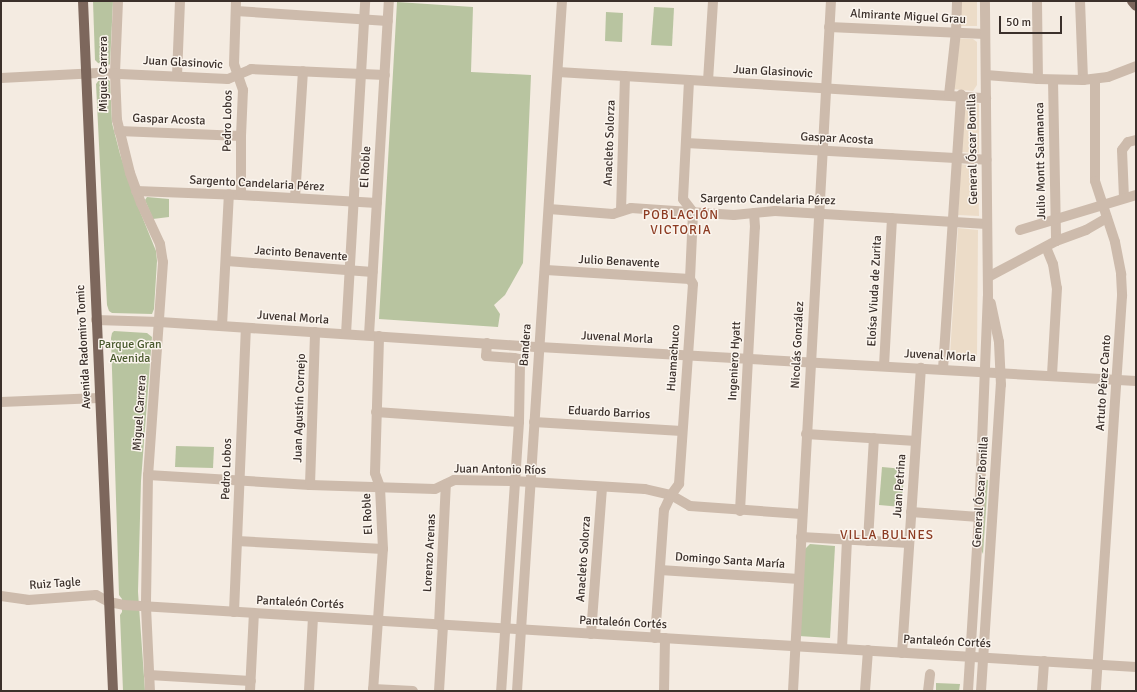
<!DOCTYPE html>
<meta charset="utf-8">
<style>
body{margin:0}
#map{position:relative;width:1137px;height:692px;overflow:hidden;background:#f4ebe1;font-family:Signika,sans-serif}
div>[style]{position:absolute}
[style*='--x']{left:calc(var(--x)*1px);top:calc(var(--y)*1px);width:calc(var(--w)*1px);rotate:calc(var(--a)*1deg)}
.green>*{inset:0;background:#b8c4a0}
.plaza>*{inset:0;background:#ecdcc8}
.minor>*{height:10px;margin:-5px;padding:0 5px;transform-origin:5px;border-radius:5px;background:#cdbbac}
.major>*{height:10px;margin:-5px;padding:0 5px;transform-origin:5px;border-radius:5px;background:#7d675c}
span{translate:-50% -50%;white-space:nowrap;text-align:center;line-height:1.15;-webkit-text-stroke:3px #fbf5ee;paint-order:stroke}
.street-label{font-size:12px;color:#3b302b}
.park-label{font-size:12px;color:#4a5a2e}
.neighbourhood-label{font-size:13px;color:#8c3b22;letter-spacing:1px}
.frame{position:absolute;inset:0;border:2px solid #3b302b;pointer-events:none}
.scale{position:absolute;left:999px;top:16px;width:63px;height:18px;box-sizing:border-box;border:2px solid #3b302b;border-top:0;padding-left:5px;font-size:12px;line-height:14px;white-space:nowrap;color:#3b302b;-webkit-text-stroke:3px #fbf5ee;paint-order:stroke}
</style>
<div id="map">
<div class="green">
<i style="clip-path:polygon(93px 1px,113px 1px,110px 64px,108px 66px,98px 63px,95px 60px)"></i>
<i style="clip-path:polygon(397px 2px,473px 7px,471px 72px,531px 75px,523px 263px,505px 295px,494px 305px,500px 314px,498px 327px,379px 319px)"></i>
<i style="clip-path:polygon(654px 7px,674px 8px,672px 46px,651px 45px)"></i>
<i style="clip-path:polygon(606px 12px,623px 13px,622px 42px,605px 41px)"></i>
<i style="clip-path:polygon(106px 79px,110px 81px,112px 123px,120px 154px,135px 199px,156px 251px,157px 261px,154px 309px,152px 314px,112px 313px,109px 311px,107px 305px,96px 84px,99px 80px)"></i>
<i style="clip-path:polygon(147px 197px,169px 199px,169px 217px,153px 219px,145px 200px)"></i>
<i style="clip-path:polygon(114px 331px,147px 333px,152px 337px,141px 481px,138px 592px,145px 691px,123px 691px,120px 615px,122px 612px,122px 599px,119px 595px,111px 338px,112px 333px)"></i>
<i style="clip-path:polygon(176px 446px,214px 447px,213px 468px,175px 467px)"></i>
<i style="clip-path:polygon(882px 467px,904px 469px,902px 507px,879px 505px)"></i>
<i style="clip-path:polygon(983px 479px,988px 480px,983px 554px,980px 547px)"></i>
<i style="clip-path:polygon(810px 544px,835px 546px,830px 638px,799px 636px,805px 549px)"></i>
<i style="clip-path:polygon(936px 683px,960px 684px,959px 691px,936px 691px)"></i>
</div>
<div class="plaza">
<i style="clip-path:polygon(961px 1px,977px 1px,977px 26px,959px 26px)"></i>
<i style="clip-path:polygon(955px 38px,973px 39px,977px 42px,977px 85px,973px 91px,952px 89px)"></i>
<i style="clip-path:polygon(964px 103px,979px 104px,979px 153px,962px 152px)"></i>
<i style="clip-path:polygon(961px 164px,978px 167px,979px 216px,958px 215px)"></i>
<i style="clip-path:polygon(958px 228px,978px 230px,977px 356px,950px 355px)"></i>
</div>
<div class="minor">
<i style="--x:118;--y:1;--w:72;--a:92.4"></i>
<i style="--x:115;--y:73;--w:47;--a:87.6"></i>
<i style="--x:117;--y:120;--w:55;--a:76.2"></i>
<i style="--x:130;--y:173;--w:32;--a:70"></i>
<i style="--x:141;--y:203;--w:45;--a:65.1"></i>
<i style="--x:160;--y:244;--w:18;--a:81"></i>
<i style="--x:163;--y:262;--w:214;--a:94"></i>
<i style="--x:148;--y:475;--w:132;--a:90.9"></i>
<i style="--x:146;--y:607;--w:84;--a:87.3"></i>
<i style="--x:236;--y:1;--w:63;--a:91.8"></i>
<i style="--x:234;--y:64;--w:28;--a:71"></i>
<i style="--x:243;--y:90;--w:46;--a:92.5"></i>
<i style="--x:241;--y:136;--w:59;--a:90"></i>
<i style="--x:1037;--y:1;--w:78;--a:89.3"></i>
<i style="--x:1080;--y:1;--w:79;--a:87.8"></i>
<i style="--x:236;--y:11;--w:152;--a:3.8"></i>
<i style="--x:829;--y:27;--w:156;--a:2.6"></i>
<i style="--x:558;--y:72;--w:429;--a:3.5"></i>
<i style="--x:986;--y:75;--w:52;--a:4.4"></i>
<i style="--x:1038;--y:79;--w:45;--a:1.3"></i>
<i style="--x:1083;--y:80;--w:25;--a:-7"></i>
<i style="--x:1108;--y:77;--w:30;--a:-21"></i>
<i style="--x:177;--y:76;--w:75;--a:-87.7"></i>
<i style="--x:1;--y:78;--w:97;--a:-3"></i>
<i style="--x:98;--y:73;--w:130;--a:2.6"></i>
<i style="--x:228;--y:79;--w:25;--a:-23"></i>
<i style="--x:251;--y:69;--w:134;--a:2.6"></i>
<i style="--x:1095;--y:79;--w:102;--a:90"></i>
<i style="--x:1095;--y:181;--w:64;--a:71.8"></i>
<i style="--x:1115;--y:242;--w:33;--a:79"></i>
<i style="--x:1121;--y:274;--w:22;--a:87"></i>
<i style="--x:1122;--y:296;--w:396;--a:93.8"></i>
<i style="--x:1053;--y:80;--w:161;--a:88.9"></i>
<i style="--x:708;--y:81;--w:80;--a:-86.4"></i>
<i style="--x:949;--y:95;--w:63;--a:-83.7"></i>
<i style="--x:956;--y:32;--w:31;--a:-88"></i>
<i style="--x:119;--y:131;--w:122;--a:2.3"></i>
<i style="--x:686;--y:143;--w:301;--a:3.2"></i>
<i style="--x:136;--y:191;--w:105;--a:2.2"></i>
<i style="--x:241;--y:195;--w:136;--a:3.4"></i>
<i style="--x:295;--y:198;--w:127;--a:-86.4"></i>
<i style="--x:1124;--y:198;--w:48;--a:-92.4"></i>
<i style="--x:1122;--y:150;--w:10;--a:-53"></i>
<i style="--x:1128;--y:142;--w:8;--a:-14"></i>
<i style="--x:549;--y:209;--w:64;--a:4.5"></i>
<i style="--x:613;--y:214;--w:19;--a:-18"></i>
<i style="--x:631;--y:208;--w:103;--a:3.9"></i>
<i style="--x:734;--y:215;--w:41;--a:-5.6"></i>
<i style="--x:775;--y:211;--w:212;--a:3.5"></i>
<i style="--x:621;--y:211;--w:135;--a:-88.3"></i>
<i style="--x:1020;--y:230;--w:121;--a:-16.8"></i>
<i style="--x:1046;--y:247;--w:18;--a:68"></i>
<i style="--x:1053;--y:264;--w:24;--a:81"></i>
<i style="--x:1057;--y:288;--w:88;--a:93.3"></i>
<i style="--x:227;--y:261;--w:146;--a:4.3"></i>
<i style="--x:546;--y:270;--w:144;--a:3.6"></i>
<i style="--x:988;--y:277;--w:77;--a:-27.9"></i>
<i style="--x:1056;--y:241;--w:32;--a:-20"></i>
<i style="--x:1086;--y:230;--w:24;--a:-30"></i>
<i style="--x:96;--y:320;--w:64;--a:1.8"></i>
<i style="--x:160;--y:322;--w:380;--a:3.8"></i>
<i style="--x:539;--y:347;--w:598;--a:3.26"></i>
<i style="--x:222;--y:326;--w:132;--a:-87"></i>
<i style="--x:346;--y:334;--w:334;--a:-86.7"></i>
<i style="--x:369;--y:335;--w:335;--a:-86.6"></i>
<i style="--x:487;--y:343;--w:13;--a:94"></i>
<i style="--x:486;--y:356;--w:28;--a:4"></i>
<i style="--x:514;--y:358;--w:5;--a:11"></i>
<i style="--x:519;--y:359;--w:5;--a:79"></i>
<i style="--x:520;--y:364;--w:58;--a:91"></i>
<i style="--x:519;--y:422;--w:270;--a:93.8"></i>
<i style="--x:884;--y:366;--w:148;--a:-86.9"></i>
<i style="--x:943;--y:369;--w:275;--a:-86.2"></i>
<i style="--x:1;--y:402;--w:98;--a:-2.3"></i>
<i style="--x:376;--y:412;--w:143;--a:4"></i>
<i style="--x:534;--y:422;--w:148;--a:3.5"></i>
<i style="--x:806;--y:434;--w:110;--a:3.6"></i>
<i style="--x:148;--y:475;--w:162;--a:3.5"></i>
<i style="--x:310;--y:485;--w:125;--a:1.8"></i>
<i style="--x:435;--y:489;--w:21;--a:-25"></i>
<i style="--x:454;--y:480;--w:60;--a:1"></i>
<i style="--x:514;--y:481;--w:131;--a:3.5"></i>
<i style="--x:645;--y:489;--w:27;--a:13"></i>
<i style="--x:671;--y:495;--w:22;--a:30"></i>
<i style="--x:690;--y:506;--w:112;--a:4.1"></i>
<i style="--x:310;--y:485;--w:153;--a:-88.1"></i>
<i style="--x:740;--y:511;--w:284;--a:-87"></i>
<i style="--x:755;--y:227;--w:14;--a:-94"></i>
<i style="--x:911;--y:512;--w:68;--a:4.2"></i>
<i style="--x:801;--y:537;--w:108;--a:3.2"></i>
<i style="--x:237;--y:541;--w:146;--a:3.1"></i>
<i style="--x:868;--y:541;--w:103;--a:-86.7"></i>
<i style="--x:660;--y:570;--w:139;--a:3.7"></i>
<i style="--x:1;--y:596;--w:27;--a:8"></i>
<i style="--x:28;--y:600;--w:68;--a:-4.2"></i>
<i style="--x:96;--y:595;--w:15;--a:28"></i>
<i style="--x:109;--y:602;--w:15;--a:11"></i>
<i style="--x:124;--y:605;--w:1014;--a:3.51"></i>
<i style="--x:234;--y:612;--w:284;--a:-87.6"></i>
<i style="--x:439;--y:625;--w:141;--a:-87.2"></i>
<i style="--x:591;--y:634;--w:147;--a:-85.7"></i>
<i style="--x:655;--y:638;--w:128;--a:-86"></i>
<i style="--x:664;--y:510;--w:17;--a:-65"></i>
<i style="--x:671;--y:495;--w:14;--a:-54"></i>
<i style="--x:679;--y:484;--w:200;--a:-86"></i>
<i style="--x:693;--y:284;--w:6;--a:-121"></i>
<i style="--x:690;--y:279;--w:67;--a:-87.4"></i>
<i style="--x:693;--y:212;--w:16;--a:-128"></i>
<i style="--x:683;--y:199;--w:119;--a:-87.1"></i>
<i style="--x:842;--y:649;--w:109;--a:-87.4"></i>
<i style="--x:902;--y:653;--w:286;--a:-86.2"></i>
<i style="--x:149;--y:675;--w:102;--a:3.4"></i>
<i style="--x:373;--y:689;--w:40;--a:2.9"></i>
<i style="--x:250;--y:691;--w:78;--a:-87.1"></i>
<i style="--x:309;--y:691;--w:74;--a:-86.9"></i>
<i style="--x:373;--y:691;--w:142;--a:-86"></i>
<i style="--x:383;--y:549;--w:62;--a:-92.8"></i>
<i style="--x:380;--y:487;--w:15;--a:-110"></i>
<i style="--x:375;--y:473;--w:137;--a:-88.3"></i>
<i style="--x:439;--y:691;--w:66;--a:-86.5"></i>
<i style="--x:517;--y:691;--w:691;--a:-86.27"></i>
<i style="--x:664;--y:691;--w:53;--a:-88.9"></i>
<i style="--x:793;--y:691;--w:691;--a:-86.85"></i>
<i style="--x:865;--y:691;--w:41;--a:-85.8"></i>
<i style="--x:928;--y:691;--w:17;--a:-83"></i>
<i style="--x:968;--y:691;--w:174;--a:-86.4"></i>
<i style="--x:979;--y:517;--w:221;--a:-87.7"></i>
<i style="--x:988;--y:296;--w:295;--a:-90.6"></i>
<i style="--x:981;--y:691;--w:307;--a:-86.3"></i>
<i style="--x:1001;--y:385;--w:43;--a:-92.7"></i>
<i style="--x:999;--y:342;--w:40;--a:-102"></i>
<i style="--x:1042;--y:691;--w:30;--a:-86"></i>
</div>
<div class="major">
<i style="--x:83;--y:1;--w:691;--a:87.51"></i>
<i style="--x:1132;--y:1;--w:6;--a:51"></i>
</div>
<div class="street-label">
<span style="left:908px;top:17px;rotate:3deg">Almirante Miguel Grau</span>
<span style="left:183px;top:63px;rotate:3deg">Juan Glasinovic</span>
<span style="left:773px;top:72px;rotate:3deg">Juan Glasinovic</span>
<span style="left:104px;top:74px;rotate:-90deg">Miguel Carrera</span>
<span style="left:169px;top:120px;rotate:2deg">Gaspar Acosta</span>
<span style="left:228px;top:121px;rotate:-89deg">Pedro Lobos</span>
<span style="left:837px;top:139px;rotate:3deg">Gaspar Acosta</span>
<span style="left:610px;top:143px;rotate:-88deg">Anacleto Solorza</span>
<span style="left:973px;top:149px;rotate:-91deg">General Óscar Bonilla</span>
<span style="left:1041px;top:161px;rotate:-91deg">Julio Montt Salamanca</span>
<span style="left:366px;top:167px;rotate:-87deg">El Roble</span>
<span style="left:257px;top:184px;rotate:3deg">Sargento Candelaria Pérez</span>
<span style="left:768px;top:200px;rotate:1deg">Sargento Candelaria Pérez</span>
<span style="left:301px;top:254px;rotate:4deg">Jacinto Benavente</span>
<span style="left:619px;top:262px;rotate:3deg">Julio Benavente</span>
<span style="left:875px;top:291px;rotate:-87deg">Eloísa Viuda de Zurita</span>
<span style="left:293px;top:318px;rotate:4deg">Juvenal Morla</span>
<span style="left:617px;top:338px;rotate:3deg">Juvenal Morla</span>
<span style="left:526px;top:345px;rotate:-86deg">Bandera</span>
<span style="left:798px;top:345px;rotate:-87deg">Nicolás González</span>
<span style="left:84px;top:347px;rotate:-93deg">Avenida Radomiro Tomic</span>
<span style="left:940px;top:356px;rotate:3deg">Juvenal Morla</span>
<span style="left:674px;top:358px;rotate:-86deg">Huamachuco</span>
<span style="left:735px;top:361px;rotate:-87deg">Ingeniero Hyatt</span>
<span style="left:1104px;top:383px;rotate:-86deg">Artuto Pérez Canto</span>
<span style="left:300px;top:408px;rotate:-88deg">Juan Agustín Cornejo</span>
<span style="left:140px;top:413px;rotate:-86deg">Miguel Carrera</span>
<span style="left:609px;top:413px;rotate:3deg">Eduardo Barrios</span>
<span style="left:227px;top:469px;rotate:-88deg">Pedro Lobos</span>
<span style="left:500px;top:470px;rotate:1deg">Juan Antonio Ríos</span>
<span style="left:900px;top:486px;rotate:-86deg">Juan Petrina</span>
<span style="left:981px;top:492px;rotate:-86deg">General Óscar Bonilla</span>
<span style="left:368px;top:514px;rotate:-93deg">El Roble</span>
<span style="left:430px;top:553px;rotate:-87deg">Lorenzo Arenas</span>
<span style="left:584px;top:559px;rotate:-86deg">Anacleto Solorza</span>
<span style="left:730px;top:561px;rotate:4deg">Domingo Santa María</span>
<span style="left:55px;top:584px;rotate:-4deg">Ruiz Tagle</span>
<span style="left:300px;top:603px;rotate:3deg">Pantaleón Cortés</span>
<span style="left:623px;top:623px;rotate:3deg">Pantaleón Cortés</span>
<span style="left:947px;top:642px;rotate:3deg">Pantaleón Cortés</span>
</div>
<div class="park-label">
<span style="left:130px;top:352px">Parque Gran<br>Avenida</span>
</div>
<div class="neighbourhood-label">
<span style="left:681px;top:223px">POBLACIÓN<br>VICTORIA</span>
<span style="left:887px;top:535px">VILLA BULNES</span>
</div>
<div class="frame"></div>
<div class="scale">50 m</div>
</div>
